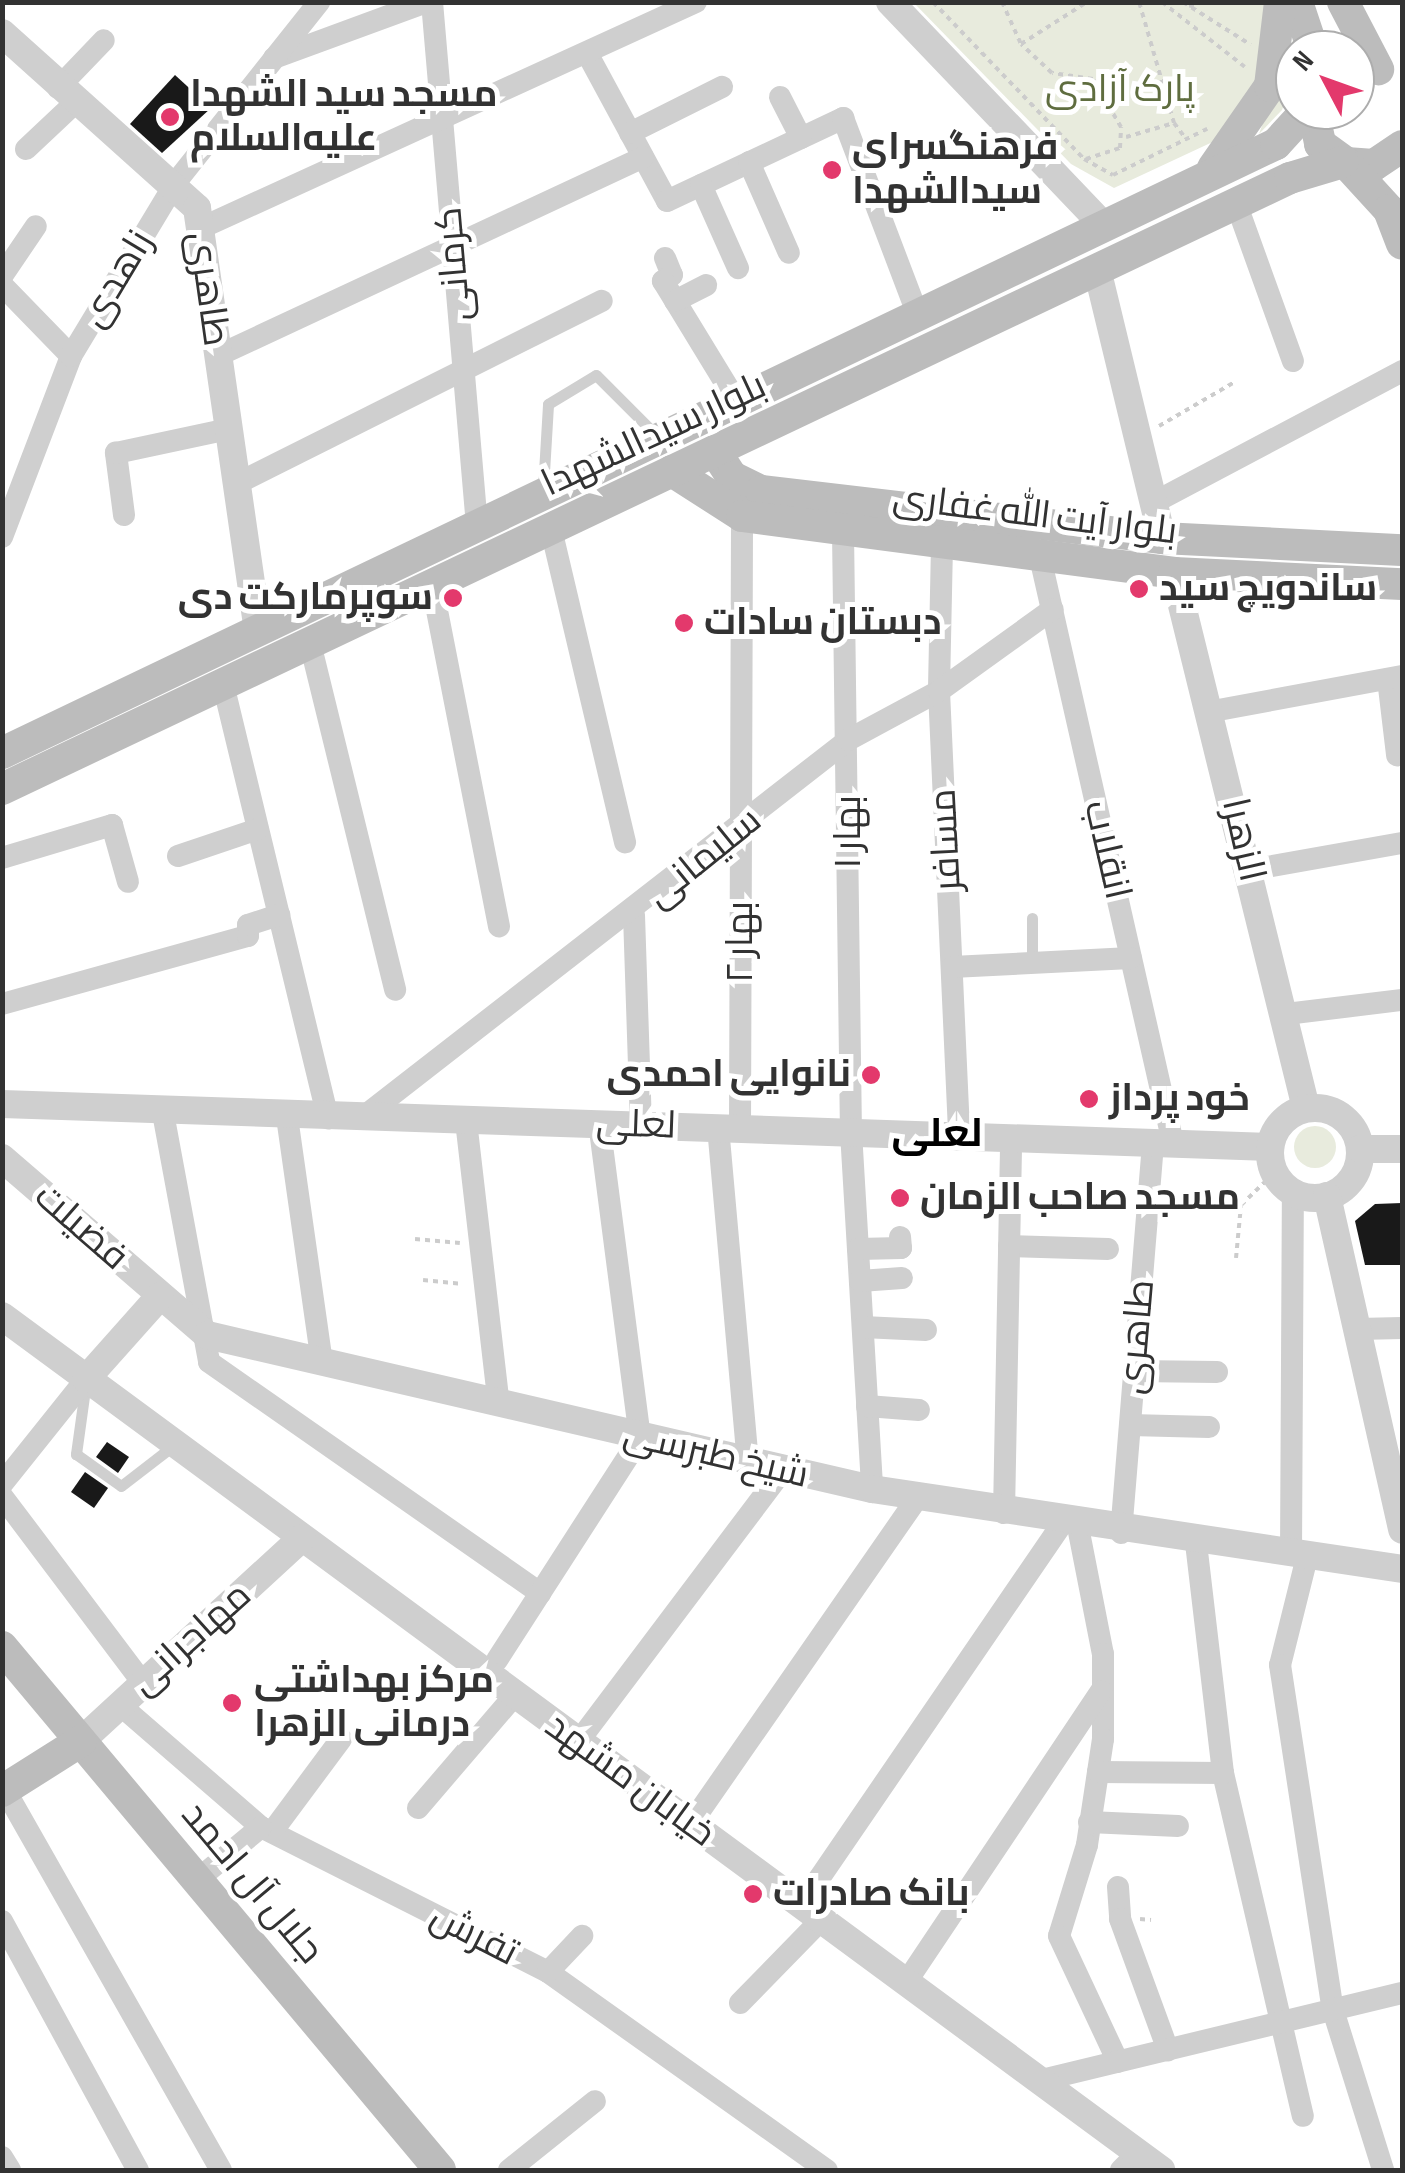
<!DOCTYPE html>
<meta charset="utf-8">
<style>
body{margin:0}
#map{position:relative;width:1405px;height:2173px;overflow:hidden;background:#fff;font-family:"Sofia Sans Condensed",Cairo,sans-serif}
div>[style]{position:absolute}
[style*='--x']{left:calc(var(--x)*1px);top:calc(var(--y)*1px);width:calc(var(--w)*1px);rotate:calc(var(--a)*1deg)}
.green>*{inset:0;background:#e8ebdd}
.round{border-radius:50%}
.building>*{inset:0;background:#191919}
.path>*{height:4px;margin-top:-2px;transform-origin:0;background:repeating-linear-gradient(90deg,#ccc 0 5px,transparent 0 10px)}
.service>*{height:11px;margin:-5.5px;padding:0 5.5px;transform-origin:5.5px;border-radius:5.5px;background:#cfcfcf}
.minor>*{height:22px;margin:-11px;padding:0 11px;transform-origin:11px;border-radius:11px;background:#cfcfcf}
.tertiary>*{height:28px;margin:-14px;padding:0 14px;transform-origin:14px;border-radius:14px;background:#cfcfcf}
.tertiary>.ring{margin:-14px;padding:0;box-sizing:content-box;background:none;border:28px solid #cfcfcf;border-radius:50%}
.secondary>*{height:32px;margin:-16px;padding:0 16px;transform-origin:16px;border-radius:16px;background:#bcbcbc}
.dots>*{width:28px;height:28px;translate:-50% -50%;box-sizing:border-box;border:5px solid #fff;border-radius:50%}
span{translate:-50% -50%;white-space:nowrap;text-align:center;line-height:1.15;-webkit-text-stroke:10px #fff;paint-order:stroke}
.park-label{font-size:38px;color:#5f6d3f}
.poi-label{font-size:38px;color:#323232;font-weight:700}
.left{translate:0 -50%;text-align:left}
.right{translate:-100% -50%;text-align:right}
.street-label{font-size:38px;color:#323232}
.neighbourhood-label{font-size:40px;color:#000;font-weight:700}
.frame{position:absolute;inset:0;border:5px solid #323232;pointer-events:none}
.north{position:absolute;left:1275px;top:30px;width:100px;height:100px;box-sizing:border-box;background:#fff;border:2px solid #adadad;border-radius:50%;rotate:311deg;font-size:28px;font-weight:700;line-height:40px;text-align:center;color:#323232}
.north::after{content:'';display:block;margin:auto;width:35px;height:45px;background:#e3396c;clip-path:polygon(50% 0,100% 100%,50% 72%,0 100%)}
</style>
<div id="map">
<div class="green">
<i style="clip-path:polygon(914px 3px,1266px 3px,1268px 65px,1219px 139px,1114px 188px,1071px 164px)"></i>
<i style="clip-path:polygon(1294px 37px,1295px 74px,1282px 110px,1259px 134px)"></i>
<i class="round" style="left:1294px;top:1126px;width:42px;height:42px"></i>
</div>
<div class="building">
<i style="clip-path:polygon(175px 75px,211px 108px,162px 153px,130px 124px)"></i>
<i style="clip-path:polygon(1402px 1203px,1402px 1265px,1365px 1265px,1355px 1221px,1375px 1204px)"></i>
<i style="clip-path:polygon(107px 1442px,129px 1457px,118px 1473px,96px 1457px)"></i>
<i style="clip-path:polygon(85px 1472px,108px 1488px,94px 1508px,71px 1492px)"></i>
</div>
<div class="path">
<i style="--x:933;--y:2;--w:218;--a:46.1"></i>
<i style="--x:1084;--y:159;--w:33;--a:29"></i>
<i style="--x:1113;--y:175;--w:105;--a:-26.1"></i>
<i style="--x:1002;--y:2;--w:46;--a:65.7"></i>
<i style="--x:1162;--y:2;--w:105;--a:38.1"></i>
<i style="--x:1183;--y:2;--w:80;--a:32.3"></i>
<i style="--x:1189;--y:6;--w:15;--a:-16"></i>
<i style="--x:1174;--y:123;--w:20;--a:53"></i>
<i style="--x:1126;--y:137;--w:50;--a:-16.3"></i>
<i style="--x:1174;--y:123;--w:126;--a:-106.1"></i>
<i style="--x:1086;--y:159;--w:36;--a:-18"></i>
<i style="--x:1120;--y:148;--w:21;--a:-87"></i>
<i style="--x:1121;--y:127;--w:56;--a:-120.3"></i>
<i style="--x:1093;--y:79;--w:41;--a:-171.7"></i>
<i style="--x:1052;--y:73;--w:42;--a:-136.9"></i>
<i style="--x:1021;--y:44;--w:78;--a:-32.5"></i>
<i style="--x:1159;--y:426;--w:86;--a:-30.2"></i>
<i style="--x:415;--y:1239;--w:45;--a:5.1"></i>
<i style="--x:1236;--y:1258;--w:53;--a:-84.6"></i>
<i style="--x:1241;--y:1205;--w:46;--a:-44.1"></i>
<i style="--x:423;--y:1280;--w:40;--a:5.7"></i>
<i style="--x:1140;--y:1919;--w:11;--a:5"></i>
</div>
<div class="service">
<i style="--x:543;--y:489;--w:85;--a:-86.6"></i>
<i style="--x:548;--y:404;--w:56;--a:-31.1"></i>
<i style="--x:596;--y:375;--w:86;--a:45"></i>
<i style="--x:1032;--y:918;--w:45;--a:90"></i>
<i style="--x:85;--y:1389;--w:66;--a:97.9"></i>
<i style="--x:76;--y:1454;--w:55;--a:35.4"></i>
<i style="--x:121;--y:1486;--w:66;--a:-37.6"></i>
</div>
<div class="minor">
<i style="--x:432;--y:2;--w:526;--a:85.09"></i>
<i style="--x:587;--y:53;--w:168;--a:61.6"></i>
<i style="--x:667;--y:201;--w:195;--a:-25.2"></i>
<i style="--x:843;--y:118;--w:211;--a:69.2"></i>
<i style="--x:274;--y:58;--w:162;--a:-20.2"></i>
<i style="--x:58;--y:88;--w:66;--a:-46.2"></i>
<i style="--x:780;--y:97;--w:46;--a:62.9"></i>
<i style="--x:630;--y:133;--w:103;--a:-26.6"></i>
<i style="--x:26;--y:149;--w:66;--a:-43.2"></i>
<i style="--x:749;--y:162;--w:99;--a:66.3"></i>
<i style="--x:701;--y:185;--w:91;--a:66"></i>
<i style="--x:1236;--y:203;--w:168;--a:70.2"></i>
<i style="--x:201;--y:228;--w:544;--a:-24.54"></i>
<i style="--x:665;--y:258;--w:18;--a:68"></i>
<i style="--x:672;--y:275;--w:11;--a:146"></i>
<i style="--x:663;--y:281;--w:142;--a:58.6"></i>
<i style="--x:2;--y:276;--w:60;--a:-55.8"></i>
<i style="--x:2;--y:285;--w:99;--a:45.8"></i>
<i style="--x:675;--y:301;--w:35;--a:-27"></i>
<i style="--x:217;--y:356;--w:470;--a:-25"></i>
<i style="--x:236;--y:484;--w:409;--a:-26.6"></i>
<i style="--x:1155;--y:502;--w:280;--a:-27.9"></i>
<i style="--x:124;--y:515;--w:63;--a:-97.4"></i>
<i style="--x:116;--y:453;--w:115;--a:-12.1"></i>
<i style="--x:551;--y:529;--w:322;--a:76.7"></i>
<i style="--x:843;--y:532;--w:600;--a:89.24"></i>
<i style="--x:851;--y:1132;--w:358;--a:86.6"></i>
<i style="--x:2;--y:537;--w:194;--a:-69.1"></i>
<i style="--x:71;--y:356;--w:203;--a:-58.9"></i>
<i style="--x:176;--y:182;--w:230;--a:-51.5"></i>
<i style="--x:942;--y:545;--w:146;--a:91.2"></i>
<i style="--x:939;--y:691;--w:444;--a:87.4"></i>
<i style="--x:1040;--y:557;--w:601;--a:77.21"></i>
<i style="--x:432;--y:585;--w:348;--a:78.9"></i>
<i style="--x:310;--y:643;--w:357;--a:76.2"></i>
<i style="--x:1388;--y:679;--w:77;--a:83.2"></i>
<i style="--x:223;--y:684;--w:447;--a:76.4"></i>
<i style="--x:1213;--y:711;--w:192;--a:-10.5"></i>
<i style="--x:178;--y:856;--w:84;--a:-18.6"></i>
<i style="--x:2;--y:858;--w:115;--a:-16.7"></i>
<i style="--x:112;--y:825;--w:59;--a:74.3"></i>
<i style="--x:1250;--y:870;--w:154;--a:-10.1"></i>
<i style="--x:634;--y:915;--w:210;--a:88.1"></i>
<i style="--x:952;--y:967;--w:179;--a:-2.9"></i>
<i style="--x:2;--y:1004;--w:255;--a:-15.5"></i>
<i style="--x:248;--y:936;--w:11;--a:-90"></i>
<i style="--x:248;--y:925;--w:33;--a:-18"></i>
<i style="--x:1286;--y:1014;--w:117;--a:-6.9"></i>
<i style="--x:163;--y:1113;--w:253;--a:79.5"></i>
<i style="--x:209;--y:1362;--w:404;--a:34.9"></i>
<i style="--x:287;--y:1117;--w:247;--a:81.9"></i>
<i style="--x:362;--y:1118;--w:616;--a:-37.87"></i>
<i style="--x:848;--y:740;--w:103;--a:-28.3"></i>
<i style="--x:939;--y:691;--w:140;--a:-35.7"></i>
<i style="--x:466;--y:1121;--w:286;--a:83.4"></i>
<i style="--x:718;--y:1127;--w:336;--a:84.9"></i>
<i style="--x:740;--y:1128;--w:612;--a:-89.81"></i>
<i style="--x:1009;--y:1246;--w:99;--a:1.7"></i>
<i style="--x:858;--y:1249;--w:43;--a:-1.3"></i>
<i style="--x:901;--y:1248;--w:11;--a:-95"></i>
<i style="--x:860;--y:1281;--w:42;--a:-4.1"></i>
<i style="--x:863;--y:1327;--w:63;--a:2.7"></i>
<i style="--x:1358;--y:1329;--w:44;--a:-1.3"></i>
<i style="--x:1134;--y:1371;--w:83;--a:0.7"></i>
<i style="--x:867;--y:1406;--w:52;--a:4.4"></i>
<i style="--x:1130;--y:1425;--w:79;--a:1.5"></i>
<i style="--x:2;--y:1484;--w:134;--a:-51.3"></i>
<i style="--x:2;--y:1496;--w:234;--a:53"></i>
<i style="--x:1004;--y:1513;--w:376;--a:-88.9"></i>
<i style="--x:1078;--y:1527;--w:129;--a:78.9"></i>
<i style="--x:1103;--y:1654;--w:85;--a:90"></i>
<i style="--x:1103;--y:1739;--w:107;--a:98.6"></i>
<i style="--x:1087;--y:1845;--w:95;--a:107.1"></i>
<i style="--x:1059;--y:1936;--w:139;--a:64.9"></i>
<i style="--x:1121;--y:1533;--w:392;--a:-85.3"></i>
<i style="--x:1196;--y:1543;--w:232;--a:83.3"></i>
<i style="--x:1223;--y:1773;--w:352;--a:76.9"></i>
<i style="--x:1291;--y:1554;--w:361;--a:-89.7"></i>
<i style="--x:1307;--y:1557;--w:111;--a:104"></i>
<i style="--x:1280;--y:1665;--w:349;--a:81.3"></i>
<i style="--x:1333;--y:2010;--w:168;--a:72.6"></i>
<i style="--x:497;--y:1660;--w:264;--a:-57.2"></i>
<i style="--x:640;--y:1438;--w:318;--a:-97.4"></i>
<i style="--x:120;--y:1705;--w:186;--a:40.9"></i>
<i style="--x:261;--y:1827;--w:322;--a:26.8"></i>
<i style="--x:548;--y:1972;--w:342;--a:35.4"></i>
<i style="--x:578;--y:1742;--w:341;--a:-53"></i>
<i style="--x:1098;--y:1772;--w:125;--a:0.5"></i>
<i style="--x:5;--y:1790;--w:437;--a:60.4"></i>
<i style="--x:418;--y:1808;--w:148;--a:-49.4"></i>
<i style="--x:1089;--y:1822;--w:89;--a:2.6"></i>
<i style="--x:690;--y:1825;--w:399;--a:-55.2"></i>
<i style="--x:272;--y:1832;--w:116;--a:-53.4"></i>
<i style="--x:197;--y:1880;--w:83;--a:-39.6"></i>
<i style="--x:1118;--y:1887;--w:32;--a:86"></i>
<i style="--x:1120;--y:1919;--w:140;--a:69.9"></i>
<i style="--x:801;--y:1905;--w:462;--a:-55.6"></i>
<i style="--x:2;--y:1921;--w:284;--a:61.4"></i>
<i style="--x:548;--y:1972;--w:50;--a:-46.6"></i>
<i style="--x:907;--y:1981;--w:349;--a:-56.2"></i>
<i style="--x:740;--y:2003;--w:116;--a:-45.7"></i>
<i style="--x:1042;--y:2080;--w:370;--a:-13.6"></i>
<i style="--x:2;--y:2157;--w:15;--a:58"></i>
<i style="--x:509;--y:2170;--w:110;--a:-38.7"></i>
<i style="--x:1121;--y:2170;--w:24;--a:-45"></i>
</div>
<div class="tertiary">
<i style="--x:890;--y:2;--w:310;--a:46.3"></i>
<i style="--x:2;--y:33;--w:262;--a:41.9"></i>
<i style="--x:197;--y:208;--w:427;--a:81.8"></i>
<i style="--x:1097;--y:269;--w:277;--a:76.4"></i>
<i style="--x:1174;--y:573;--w:551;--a:76.14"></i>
<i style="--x:2;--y:1104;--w:1269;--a:1.94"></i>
<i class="ring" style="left:1270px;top:1108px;width:62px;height:62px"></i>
<i style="--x:1360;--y:1149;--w:42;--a:0"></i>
<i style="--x:2;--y:1158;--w:271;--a:40.8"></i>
<i style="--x:207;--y:1335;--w:683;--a:13.04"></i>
<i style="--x:872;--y:1489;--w:536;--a:8.58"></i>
<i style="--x:1327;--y:1196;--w:342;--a:77.3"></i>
<i style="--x:2;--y:1316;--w:1440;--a:36.38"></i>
<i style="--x:86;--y:1379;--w:111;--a:-48.3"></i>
<i style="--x:81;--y:1741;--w:300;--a:-42.6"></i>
</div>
<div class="secondary">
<i style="--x:1297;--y:2;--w:51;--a:71.6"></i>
<i style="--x:1343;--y:2;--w:76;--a:62.4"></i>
<i style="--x:1313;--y:110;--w:35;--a:78"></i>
<i style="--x:1320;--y:144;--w:32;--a:36"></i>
<i style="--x:1346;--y:163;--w:28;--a:4"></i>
<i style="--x:1374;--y:165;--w:34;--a:-34"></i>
<i style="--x:1346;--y:163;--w:64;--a:47.5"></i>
<i style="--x:1389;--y:210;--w:36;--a:69"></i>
<i style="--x:1213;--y:168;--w:100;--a:-55.2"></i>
<i style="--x:1270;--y:86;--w:85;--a:-83.2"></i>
<i style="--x:715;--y:451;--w:31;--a:57"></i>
<i style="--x:732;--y:477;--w:32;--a:26"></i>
<i style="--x:761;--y:491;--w:404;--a:6.7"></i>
<i style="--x:1162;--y:538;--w:240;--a:2.9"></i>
<i style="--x:672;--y:471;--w:83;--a:32.7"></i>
<i style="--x:742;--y:516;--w:436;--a:7.5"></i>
<i style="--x:1174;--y:573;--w:228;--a:2.8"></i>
<i style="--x:2;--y:753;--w:1412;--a:-25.55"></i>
<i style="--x:1276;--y:144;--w:46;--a:-47.6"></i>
<i style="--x:2;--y:789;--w:1426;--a:-25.38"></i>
<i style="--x:1290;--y:178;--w:55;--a:-16.8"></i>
<i style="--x:2;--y:1647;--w:682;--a:50.05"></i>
<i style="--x:2;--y:1791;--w:93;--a:-32.3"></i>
</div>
<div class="dots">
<i style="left:170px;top:117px;background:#e3396c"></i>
<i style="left:832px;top:170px;background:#e3396c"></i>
<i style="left:1139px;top:589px;background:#e3396c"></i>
<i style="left:453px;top:598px;background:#e3396c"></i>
<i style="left:684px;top:623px;background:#e3396c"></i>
<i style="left:871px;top:1075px;background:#e3396c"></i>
<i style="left:1089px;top:1099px;background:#e3396c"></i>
<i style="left:900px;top:1198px;background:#e3396c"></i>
<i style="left:232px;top:1703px;background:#e3396c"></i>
<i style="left:753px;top:1894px;background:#e3396c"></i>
</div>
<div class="park-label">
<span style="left:1120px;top:90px">پارک آزادی</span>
</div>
<div class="poi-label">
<span class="left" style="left:190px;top:117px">مسجد سید الشهدا<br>علیه‌السلام</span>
<span class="left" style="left:852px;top:170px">فرهنگسرای<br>سیدالشهدا</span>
<span class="left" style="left:1159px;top:589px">ساندویچ سید</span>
<span class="right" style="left:433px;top:598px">سوپرمارکت دی</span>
<span class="left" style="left:704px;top:623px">دبستان سادات</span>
<span class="right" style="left:851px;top:1075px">نانوایی احمدی</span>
<span class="left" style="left:1109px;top:1099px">خود پرداز</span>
<span class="left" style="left:920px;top:1198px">مسجد صاحب الزمان</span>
<span class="left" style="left:254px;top:1703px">مرکز بهداشتی<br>درمانی الزهرا</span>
<span class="left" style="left:773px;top:1894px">بانک صادرات</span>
</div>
<div class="street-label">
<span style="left:454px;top:264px;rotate:-95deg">کرمانی</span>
<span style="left:117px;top:279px;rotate:-59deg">زاهدی</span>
<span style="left:208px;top:289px;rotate:82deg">طاهری</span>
<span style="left:654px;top:435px;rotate:-25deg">بلوار سیدالشهدا</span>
<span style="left:1035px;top:515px;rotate:7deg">بلوار آیت الله غفاری</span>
<span style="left:849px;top:832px;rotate:-90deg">بهار ۱</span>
<span style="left:946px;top:840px;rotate:-93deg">مسافر</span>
<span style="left:1243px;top:840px;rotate:77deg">الزهرا</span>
<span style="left:1107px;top:850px;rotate:77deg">انقلاب</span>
<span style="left:704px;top:858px;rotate:-39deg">سلیمانی</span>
<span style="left:741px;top:942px;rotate:-90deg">بهار ۲</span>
<span style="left:636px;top:1125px;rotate:2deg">لعلی</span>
<span style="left:81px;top:1227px;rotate:41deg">فضیلت</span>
<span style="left:1137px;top:1337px;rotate:-85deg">طاهری</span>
<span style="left:716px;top:1455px;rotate:13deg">شیخ طبرسی</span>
<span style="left:191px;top:1639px;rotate:-42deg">مهاجرانی</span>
<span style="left:630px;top:1780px;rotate:36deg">خیابان مشهد</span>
<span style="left:252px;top:1883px;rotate:50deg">جلال آل احمد</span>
<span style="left:474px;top:1935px;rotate:27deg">تفرش</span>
</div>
<div class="neighbourhood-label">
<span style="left:937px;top:1134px">لعلی</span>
</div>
<div class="frame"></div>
<div class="north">N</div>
</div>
